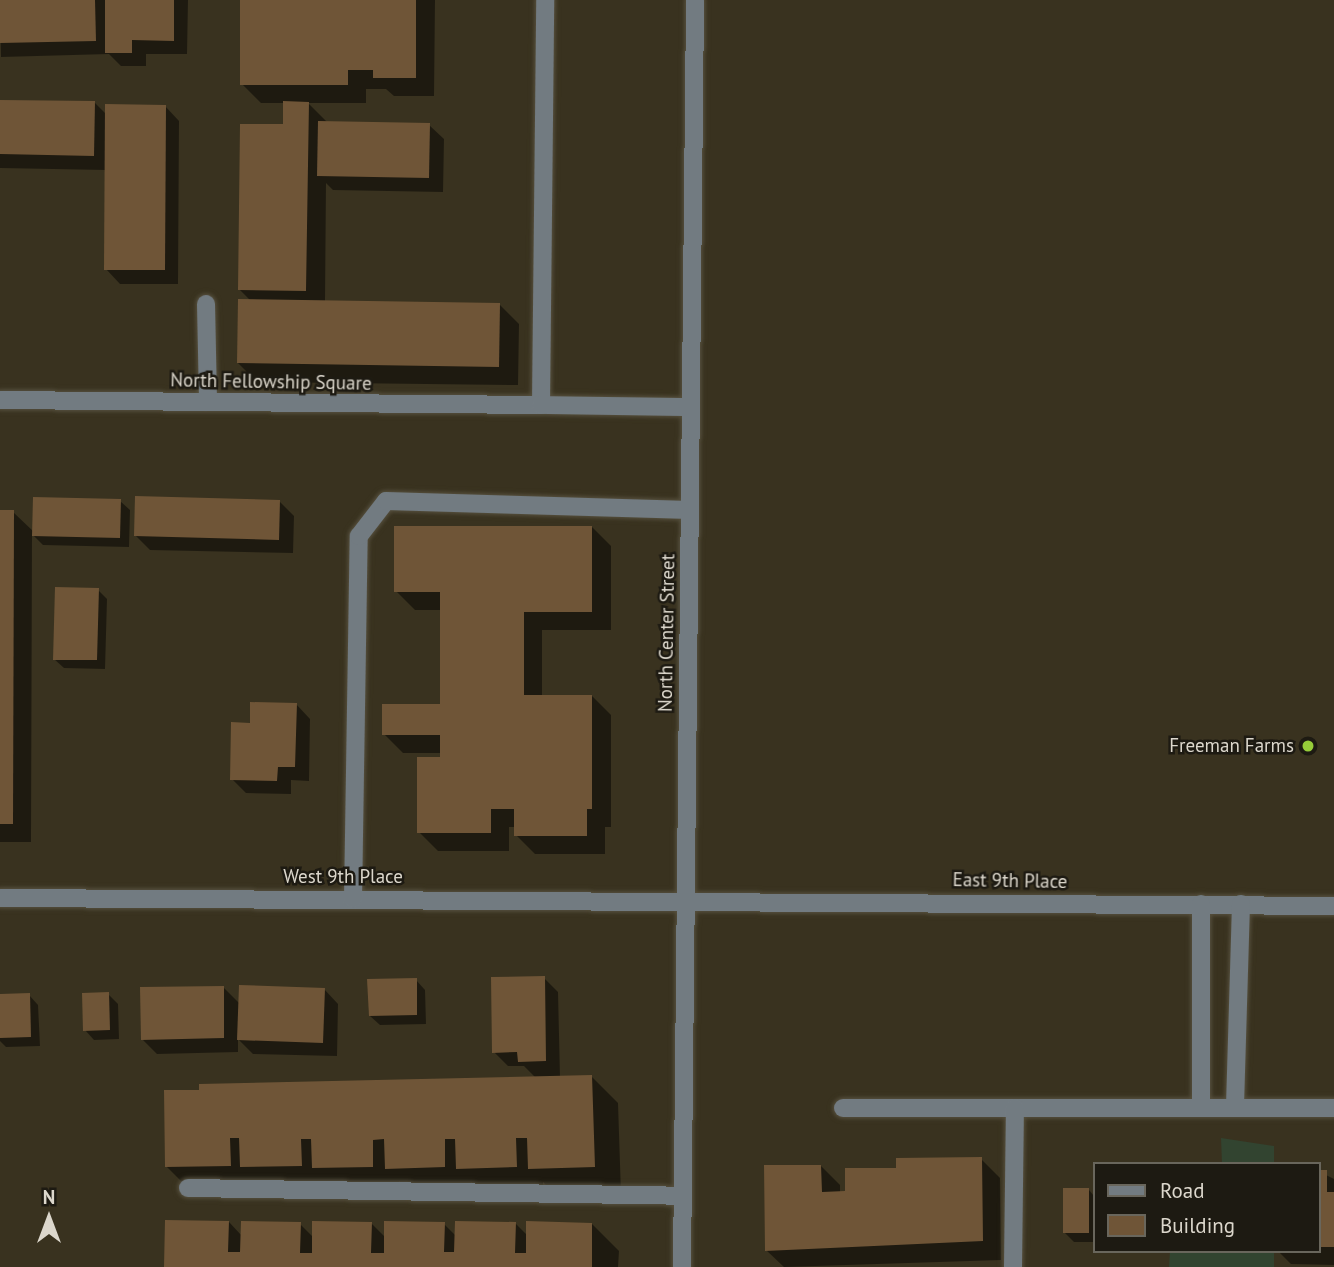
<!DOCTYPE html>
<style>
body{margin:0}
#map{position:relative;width:1334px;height:1267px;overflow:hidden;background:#39321f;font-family:"PT Sans",sans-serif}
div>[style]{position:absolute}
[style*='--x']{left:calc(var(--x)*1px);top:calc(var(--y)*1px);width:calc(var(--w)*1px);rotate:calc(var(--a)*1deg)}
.green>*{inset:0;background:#324430}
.shadow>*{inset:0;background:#0007}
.building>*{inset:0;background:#6f5537}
.roads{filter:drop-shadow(0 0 2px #56503e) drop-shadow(0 0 2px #56503e)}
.minor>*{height:18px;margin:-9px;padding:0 9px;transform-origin:9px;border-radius:9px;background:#727b81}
.dots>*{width:19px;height:19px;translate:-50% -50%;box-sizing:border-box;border:4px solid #1d1a12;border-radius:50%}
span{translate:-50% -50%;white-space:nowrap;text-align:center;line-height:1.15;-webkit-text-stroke:5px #1d1a12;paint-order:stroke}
.street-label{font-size:19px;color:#dcd7cc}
.poi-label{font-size:19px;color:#dcd7cc}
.right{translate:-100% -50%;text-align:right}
.legend{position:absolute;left:1093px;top:1162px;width:228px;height:91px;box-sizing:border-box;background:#1d1a12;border:2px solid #69665c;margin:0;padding:9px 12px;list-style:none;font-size:21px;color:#dcd7cc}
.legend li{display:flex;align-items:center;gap:14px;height:35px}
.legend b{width:35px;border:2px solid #69665c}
.north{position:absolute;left:14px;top:1183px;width:70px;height:70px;-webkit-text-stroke:5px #1d1a12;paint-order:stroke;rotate:0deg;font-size:19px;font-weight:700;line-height:28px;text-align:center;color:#dcd7cc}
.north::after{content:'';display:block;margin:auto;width:24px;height:32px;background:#dcd7cc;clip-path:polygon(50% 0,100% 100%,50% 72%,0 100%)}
</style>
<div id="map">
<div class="green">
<i style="clip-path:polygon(1221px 1138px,1274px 1146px,1274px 1164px,1222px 1164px)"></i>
<i style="clip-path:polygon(1170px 1251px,1274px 1251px,1274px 1267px,1169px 1267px)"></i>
</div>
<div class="shadow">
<i style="clip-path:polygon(0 0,188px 0,187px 54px,146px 54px,146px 66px,121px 66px,109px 54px,1px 57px)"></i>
<i style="clip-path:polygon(242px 0,435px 0,434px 96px,394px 96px,386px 89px,366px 89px,366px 103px,308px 103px,328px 123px,429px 125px,444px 139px,443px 192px,333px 190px,326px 183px,325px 302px,500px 305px,519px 324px,518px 385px,257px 382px,238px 363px,251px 301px,239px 289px,285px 126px,285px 103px,261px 103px,242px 84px)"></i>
<i style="clip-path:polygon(0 101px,95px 103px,107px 115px,165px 106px,179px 121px,178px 284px,120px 284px,106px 269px,106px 170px,0 168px)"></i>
<i style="clip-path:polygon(120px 501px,130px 510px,129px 547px,43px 545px,32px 534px,31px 842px,0 842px,0 512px,13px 512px,34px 532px)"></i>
<i style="clip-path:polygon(279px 501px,294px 516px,293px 553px,150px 550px,136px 536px)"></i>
<i style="clip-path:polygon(592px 527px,611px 546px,611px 630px,542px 630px,542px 696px,592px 696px,611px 715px,611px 827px,605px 827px,605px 854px,535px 854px,516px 835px,516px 827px,509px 827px,509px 851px,438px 851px,419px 832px,441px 753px,403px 753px,384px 734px,441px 705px,441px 610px,415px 610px,396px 591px)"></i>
<i style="clip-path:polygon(98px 590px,107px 599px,105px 669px,64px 668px,54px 659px)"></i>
<i style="clip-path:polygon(296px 704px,310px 719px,309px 781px,291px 780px,291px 794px,246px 793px,232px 779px)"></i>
<i style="clip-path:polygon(544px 978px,558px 992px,560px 1077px,591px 1076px,618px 1103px,621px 1194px,557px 1196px,543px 1182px,543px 1194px,485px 1195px,471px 1182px,472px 1194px,414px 1195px,399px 1181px,399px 1193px,194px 1194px,167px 1167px,166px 1092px,536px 1078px,524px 1066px,508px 1066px,494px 1052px)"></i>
<i style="clip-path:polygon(416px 980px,425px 990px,426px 1024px,380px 1025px,370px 1016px)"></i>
<i style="clip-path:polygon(223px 987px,240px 1004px,324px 989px,338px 1004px,337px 1056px,253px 1054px,238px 1039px,238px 1052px,157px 1054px,143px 1040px)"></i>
<i style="clip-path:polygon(108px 994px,118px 1004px,119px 1039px,94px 1040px,85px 1030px)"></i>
<i style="clip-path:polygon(29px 995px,38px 1005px,40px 1046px,6px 1047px,0 1041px,0 996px)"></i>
<i style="clip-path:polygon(981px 1159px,1000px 1178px,1001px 1260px,784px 1267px,766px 1250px,821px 1166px,840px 1185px,840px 1193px,898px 1170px)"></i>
<i style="clip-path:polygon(1318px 1171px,1334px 1179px,1334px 1265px,1291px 1264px,1278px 1251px,1318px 1251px)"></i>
<i style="clip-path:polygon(1089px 1190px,1094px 1196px,1094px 1242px,1074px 1242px,1065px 1233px)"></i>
<i style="clip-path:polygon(229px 1222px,242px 1236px,300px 1224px,314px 1238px,371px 1223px,386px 1238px,444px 1224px,456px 1236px,516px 1224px,528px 1236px,592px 1224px,619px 1251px,618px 1267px,165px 1267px)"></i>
</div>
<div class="building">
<i style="clip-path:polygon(0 0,95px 0,96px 41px,0 43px)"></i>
<i style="clip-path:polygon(105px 0,174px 0,174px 41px,132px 40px,132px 53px,105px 53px)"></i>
<i style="clip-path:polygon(240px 0,416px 0,416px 78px,373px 78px,373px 70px,348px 70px,348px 85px,240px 85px)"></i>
<i style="clip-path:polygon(0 100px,95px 101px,94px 156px,0 154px)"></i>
<i style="clip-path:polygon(283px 101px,309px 102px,306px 291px,238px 290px,240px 124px,283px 124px)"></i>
<i style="clip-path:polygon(105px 104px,166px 105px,165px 270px,104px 270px)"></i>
<i style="clip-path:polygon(318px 121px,430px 123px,429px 178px,317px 176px)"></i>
<i style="clip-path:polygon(238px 299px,500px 303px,499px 367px,237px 363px)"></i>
<i style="clip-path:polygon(135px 496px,280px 500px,279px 540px,134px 536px)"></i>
<i style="clip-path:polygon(33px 497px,121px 499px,120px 538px,32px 536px)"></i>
<i style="clip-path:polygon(0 510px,14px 510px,13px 824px,0 824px)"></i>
<i style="clip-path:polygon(394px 526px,592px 526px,592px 612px,524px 612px,524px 695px,592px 695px,592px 809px,587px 809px,587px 836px,514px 836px,514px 809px,491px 809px,491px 833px,417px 833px,417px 757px,440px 757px,440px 735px,382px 735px,382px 704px,440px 704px,440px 592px,394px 592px)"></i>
<i style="clip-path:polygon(55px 587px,99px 588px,97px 660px,53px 660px)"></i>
<i style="clip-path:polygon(250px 702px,297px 703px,295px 767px,278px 767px,277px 781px,230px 780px,231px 722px,250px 723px)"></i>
<i style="clip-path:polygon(545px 976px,546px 1061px,518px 1062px,517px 1052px,492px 1053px,491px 977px)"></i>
<i style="clip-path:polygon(417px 978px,417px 1015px,369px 1016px,367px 979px)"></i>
<i style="clip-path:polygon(239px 985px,325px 988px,323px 1043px,237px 1040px)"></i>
<i style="clip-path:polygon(224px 986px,224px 1038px,141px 1040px,140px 987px)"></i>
<i style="clip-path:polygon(109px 992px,110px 1030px,83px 1031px,82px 993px)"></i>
<i style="clip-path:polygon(30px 993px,31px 1037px,0 1038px,0 994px)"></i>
<i style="clip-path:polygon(592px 1075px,595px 1167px,528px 1169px,527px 1138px,516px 1138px,517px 1167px,456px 1169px,455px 1139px,445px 1139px,445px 1167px,385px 1169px,384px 1139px,373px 1140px,373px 1167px,312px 1168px,311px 1139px,301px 1139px,302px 1166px,240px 1167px,239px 1138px,230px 1138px,231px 1166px,165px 1167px,164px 1090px,199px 1090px,199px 1084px)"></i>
<i style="clip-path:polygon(982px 1157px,983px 1241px,765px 1251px,764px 1165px,821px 1165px,822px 1192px,845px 1191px,845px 1168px,896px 1168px,896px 1158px)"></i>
<i style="clip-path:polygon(1318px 1170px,1327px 1170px,1327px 1192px,1334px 1192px,1334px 1247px,1318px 1247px)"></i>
<i style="clip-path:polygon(1063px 1188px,1089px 1188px,1089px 1233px,1063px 1233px)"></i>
<i style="clip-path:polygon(165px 1220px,229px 1221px,228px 1252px,240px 1252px,241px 1221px,301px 1222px,300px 1253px,312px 1253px,312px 1221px,372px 1222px,371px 1253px,384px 1253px,384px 1221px,445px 1222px,444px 1252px,454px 1252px,455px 1221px,516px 1222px,515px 1253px,526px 1253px,526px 1221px,592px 1223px,592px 1267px,164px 1267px)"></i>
</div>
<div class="roads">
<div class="minor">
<i style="--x:206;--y:304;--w:98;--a:88.8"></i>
<i style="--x:0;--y:400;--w:541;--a:0.53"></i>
<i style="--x:541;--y:405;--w:405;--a:-89.4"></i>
<i style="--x:541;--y:405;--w:150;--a:0.8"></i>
<i style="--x:0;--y:898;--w:1334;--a:0.34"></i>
<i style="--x:353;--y:899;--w:363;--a:-89.1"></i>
<i style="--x:359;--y:536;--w:44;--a:-52.4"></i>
<i style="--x:386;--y:501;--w:304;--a:1.7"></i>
<i style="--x:1201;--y:904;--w:202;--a:90"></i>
<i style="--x:1235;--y:1106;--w:202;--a:-88.3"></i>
<i style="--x:843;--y:1108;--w:491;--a:0"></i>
<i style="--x:188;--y:1188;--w:495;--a:0.9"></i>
<i style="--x:682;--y:1267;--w:1267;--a:-89.41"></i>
<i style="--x:1013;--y:1267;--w:159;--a:-89.3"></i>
</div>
</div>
<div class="dots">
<i style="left:1308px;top:746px;background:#96cc39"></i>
</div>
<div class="street-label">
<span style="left:271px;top:382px;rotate:1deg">North Fellowship Square</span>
<span style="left:667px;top:633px;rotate:-89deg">North Center Street</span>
<span style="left:343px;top:877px">West 9th Place</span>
<span style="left:1010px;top:881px;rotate:1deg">East 9th Place</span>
</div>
<div class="poi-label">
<span class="right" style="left:1294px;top:746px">Freeman Farms</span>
</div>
<ul class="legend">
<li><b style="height:9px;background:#727b81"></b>Road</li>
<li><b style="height:19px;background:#6f5537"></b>Building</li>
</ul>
<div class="north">N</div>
</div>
